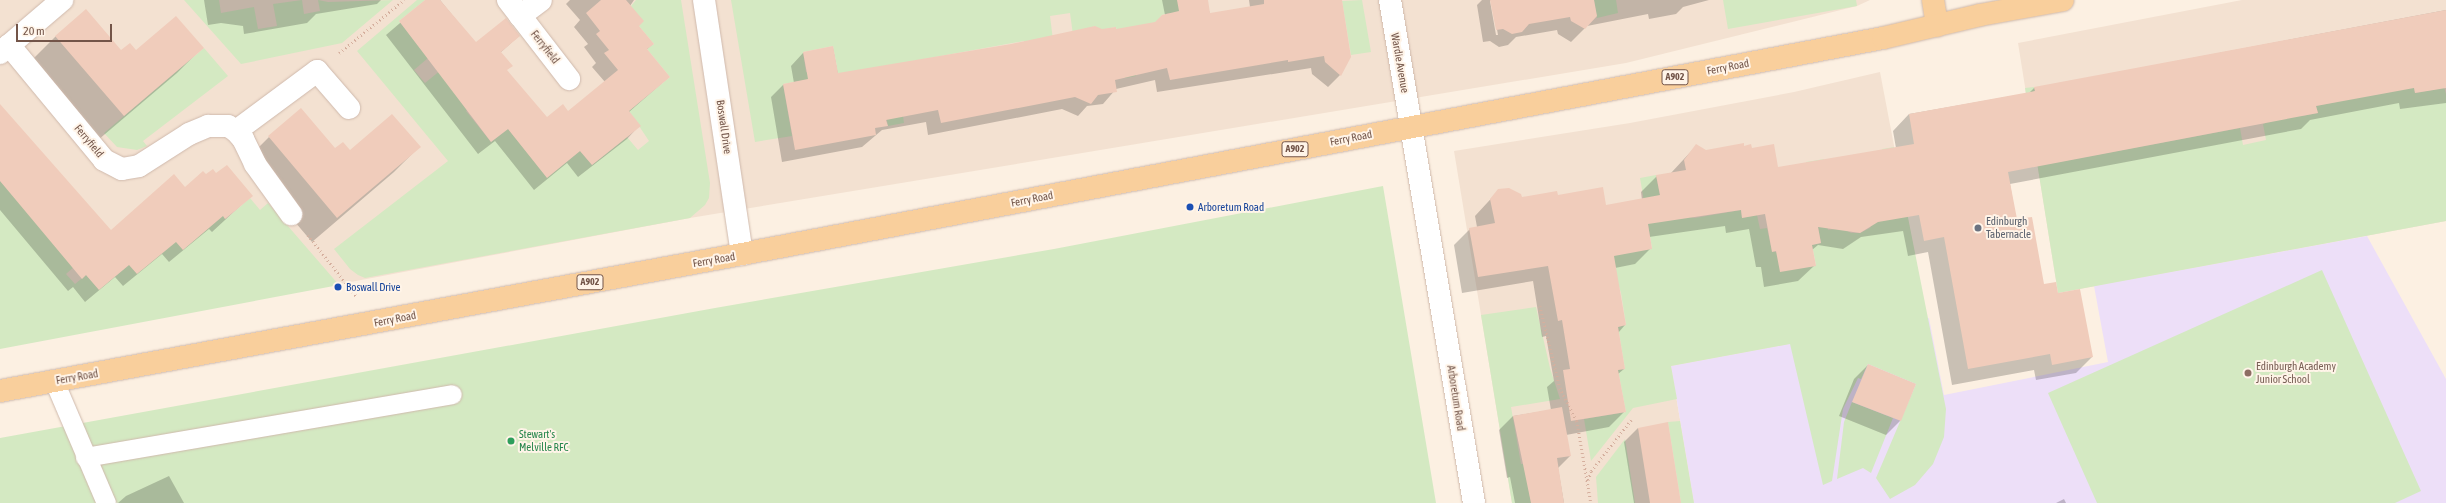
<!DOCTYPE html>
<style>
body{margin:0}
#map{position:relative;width:2446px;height:503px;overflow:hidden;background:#fcf0e2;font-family:"Asap Condensed",sans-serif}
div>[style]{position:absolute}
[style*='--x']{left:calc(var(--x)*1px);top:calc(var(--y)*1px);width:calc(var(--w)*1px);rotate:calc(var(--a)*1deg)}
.residential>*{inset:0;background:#f3e1d1}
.education>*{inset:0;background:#eddff8}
.green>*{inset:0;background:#d4e9c2}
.shadow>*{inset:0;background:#0003}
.building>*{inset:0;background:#f0ccbb}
.path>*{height:2.5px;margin-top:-1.25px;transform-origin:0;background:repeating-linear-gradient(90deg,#d5af9e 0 1px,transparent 0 4px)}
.roads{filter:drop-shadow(0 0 1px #cfb9ac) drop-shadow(0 0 1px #cfb9ac)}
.lane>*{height:19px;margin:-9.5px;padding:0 9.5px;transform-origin:9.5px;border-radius:9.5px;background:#fff}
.street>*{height:22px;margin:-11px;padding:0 11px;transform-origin:11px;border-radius:11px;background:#fff}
.primary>*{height:22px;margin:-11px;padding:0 11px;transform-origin:11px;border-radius:11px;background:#f9cf9c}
.dots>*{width:11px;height:11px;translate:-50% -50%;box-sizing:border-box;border:2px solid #fff4e8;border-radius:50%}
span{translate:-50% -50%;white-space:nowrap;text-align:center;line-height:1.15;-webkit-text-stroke:4px #fff4e8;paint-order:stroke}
.shield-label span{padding:1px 3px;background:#fff4e8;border:1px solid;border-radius:3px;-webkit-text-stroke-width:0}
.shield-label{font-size:10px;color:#735549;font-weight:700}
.street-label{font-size:11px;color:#735549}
.transit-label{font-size:11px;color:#164399}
.left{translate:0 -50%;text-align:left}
.worship-label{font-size:11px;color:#5b616d}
.education-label{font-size:11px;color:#785e54}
.leisure-label{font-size:11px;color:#27864d}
.scale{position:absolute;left:16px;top:24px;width:96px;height:18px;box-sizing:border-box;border:2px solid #735549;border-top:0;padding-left:5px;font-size:12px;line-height:14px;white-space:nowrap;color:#735549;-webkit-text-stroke:3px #fff4e8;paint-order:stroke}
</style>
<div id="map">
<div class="residential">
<i style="clip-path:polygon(0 0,1870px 0,1857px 6px,1626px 63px,690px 218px,0 348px)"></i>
<i style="clip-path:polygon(2242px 0,2446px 0,2446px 221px,2058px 293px,2018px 43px)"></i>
<i style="clip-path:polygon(1880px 72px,1927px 319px,1671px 366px,1694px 503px,1512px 503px,1454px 151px,1630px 123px,1794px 92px)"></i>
</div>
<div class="education">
<i style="clip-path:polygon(2367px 236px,2446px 379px,2446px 503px,1694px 503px,1671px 366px,1929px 318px,1944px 395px,2108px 362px,2094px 286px)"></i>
</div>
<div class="green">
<i style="clip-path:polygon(184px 0,219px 0,221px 13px,254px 7px,258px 29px,277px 26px,273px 4px,302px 0,304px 14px,320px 11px,318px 0,328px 2px,393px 0,342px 43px,241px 64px)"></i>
<i style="clip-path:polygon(417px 0,425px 0,399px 21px,428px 58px,414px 70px,425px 83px,447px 65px,477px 101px,466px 111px,491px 142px,508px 129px,547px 177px,580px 151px,592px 165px,627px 137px,638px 150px,649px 141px,629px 111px,670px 77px,647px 49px,654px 44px,639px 26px,631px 6px,636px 0,681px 0,710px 183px,709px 198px,705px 205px,690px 218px,365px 278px,358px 275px,350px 269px,334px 249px,448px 161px,357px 51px)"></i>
<i style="clip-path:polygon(731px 0,1177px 0,1182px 11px,1174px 16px,1169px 13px,1162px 15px,1133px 55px,1136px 76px,1125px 78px,1116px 27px,1100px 30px,1095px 26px,1073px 35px,1070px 13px,1050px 16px,1053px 40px,1030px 69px,1024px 41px,902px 63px,911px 115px,903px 116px,904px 123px,888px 126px,878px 72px,835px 74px,837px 67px,833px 46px,803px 52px,806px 72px,810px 72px,811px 79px,783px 84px,792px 136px,755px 142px)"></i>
<i style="clip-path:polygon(1362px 0,1371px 52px,1351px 55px,1342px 1px)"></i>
<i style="clip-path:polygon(1594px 0,1616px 0,1618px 13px,1597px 18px)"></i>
<i style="clip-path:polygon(1723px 0,1856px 0,1857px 6px,1728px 29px)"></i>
<i style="clip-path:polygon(204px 48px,228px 76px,143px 141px,147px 146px,137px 150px,117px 147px,104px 133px)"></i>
<i style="clip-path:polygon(2409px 60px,2415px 93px,2438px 89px,2443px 83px,2446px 94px,2446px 221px,2058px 293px,2025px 88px,2034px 87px,2048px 164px,2240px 128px,2243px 145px,2266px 140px,2263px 124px,2301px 109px,2302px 116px,2318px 113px,2316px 106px,2336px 102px)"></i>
<i style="clip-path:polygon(1894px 147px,1946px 409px,1944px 437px,1933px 464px,1915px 485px,1890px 499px,1876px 478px,1916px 384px,1868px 364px,1861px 379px,1858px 378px,1843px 409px,1832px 481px,1823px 485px,1790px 344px,1671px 366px,1677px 399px,1633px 408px,1591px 461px,1584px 419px,1626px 412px,1618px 370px,1625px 369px,1618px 327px,1626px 325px,1621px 293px,1608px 252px,1615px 255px,1652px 248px,1640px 178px,1656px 175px,1663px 212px,1695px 218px,1741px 210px,1742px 218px,1757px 215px,1760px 229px,1767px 228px,1772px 251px,1816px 265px,1812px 245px,1821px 243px,1806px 162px,1824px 159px,1829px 187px,1821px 189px,1828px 230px,1843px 228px,1851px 233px,1860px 233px,1870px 228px,1873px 222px,1894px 219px,1882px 149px)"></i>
<i style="clip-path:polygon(0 181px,77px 264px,66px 274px,75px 284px,86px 275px,99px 289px,129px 265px,216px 208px,226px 219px,250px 198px,260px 210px,268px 203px,339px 285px,0 349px)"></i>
<i style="clip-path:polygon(1383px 186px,1436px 503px,0 503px,0 438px,715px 308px,1054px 249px)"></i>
<i style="clip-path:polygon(2322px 270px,2421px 491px,2395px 503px,2097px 503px,2048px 393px)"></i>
<i style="clip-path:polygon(1536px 307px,1550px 368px,1560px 399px,1511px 407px,1521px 464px,1524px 464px,1531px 503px,1512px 503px,1481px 315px)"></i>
<i style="clip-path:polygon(1852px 402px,1893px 418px,1871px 473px,1863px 468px,1837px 479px,1844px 422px)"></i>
<i style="clip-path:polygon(1680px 421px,1694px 503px,1681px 503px,1668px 422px)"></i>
<i style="clip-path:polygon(1625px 439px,1635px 503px,1598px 503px,1596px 477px)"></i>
</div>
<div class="shadow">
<i style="clip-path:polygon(204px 0,381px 0,377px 4px,316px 14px,307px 23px,244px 34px,243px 26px,221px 23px,208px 25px)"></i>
<i style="clip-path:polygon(427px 0,440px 0,475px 43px,519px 36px,500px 53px,506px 71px,547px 119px,568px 112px,605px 82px,592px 67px,596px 63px,584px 47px,588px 44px,574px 27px,580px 20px,566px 4px,570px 0,634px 0,630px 6px,638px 26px,653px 44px,646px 50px,669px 77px,629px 112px,639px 126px,627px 139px,578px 177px,567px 163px,534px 190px,495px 141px,478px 154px,386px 35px)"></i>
<i style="clip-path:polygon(1162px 0,1206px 0,1210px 14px,1250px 7px,1249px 0,1341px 0,1340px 75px,1328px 87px,1312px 74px,1311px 68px,1157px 92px,1155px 80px,1116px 89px,1103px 104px,1087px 106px,1078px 116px,1062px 109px,928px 135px,926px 122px,882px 130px,862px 147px,782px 162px,771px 97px,783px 85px,794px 83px,791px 66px,803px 53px,833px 48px,838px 75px,1154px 24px,1165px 15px)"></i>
<i style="clip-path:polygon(evenodd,1482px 0,1709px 0,1683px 7px,1676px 14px,1649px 19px,1648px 14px,1587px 26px,1571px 42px,1558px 34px,1557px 30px,1516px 37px,1508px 45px,1499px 47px,1490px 41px,1483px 42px,1477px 5px,1482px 0,1490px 1px,1492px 1px,1498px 35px,1496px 35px,1490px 1px)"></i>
<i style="clip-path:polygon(2446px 10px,2446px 103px,2400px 109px,2399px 103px,2362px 110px,2310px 120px,2301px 129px,2010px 184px,2016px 220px,2043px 285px,2057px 295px,2092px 357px,2076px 373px,2036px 380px,2034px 370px,1952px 385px,1928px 252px,1908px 256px,1903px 231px,1861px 237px,1843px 249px,1818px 245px,1812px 250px,1815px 265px,1798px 281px,1764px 287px,1761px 267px,1756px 267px,1749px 229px,1726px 233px,1725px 226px,1649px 237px,1651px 248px,1635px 264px,1615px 268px,1625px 325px,1618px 333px,1624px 369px,1618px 374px,1625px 411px,1609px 427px,1566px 435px,1570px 456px,1558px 468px,1564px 503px,1515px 503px,1510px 477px,1507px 478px,1499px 430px,1513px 416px,1551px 410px,1547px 387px,1554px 381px,1546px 336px,1542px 337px,1533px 281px,1462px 293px,1454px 245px,1470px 229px,1477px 227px,1475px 216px,1499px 190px,1521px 199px,1557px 196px,1605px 206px,1642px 200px,1641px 192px,1657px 176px,1671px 173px,1696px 146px,1705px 151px,1743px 147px,1777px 168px,1896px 148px,1893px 131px,1909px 114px,2029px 93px,2034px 88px)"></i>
<i style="clip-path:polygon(56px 36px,121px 51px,202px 48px,177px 73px,98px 140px,31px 61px)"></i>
<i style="clip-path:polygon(0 110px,111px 231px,206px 175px,216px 175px,251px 196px,212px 232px,209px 229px,169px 262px,162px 254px,123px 286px,115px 277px,85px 302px,73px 287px,68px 291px,0 210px)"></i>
<i style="clip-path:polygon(269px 137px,350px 151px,419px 147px,394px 172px,312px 242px,244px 162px)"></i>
<i style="clip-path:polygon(1868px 365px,1915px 384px,1900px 421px,1886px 435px,1839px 416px,1854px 379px)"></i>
<i style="clip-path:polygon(1638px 428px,1680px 503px,1634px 503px,1624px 442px)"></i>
<i style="clip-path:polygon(169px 476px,184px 503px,118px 503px,126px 496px)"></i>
<i style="clip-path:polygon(2064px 499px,2066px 503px,2056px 503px)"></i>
</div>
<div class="building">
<i style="clip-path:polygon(425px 0,440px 0,476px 42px,506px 18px,520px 36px,501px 52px,513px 66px,507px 70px,547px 117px,563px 104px,568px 111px,618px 70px,604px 53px,609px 50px,596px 34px,600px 31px,586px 13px,601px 0,626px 0,644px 21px,639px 26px,654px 44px,647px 49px,670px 77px,629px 111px,641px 126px,592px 165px,580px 151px,547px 178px,508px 129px,491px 142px,399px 21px)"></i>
<i style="clip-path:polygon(1177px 0,1208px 0,1210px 13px,1264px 4px,1264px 0,1342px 0,1351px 57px,1341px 76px,1325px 62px,1324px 56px,1288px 62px,1288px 60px,1170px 80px,1167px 68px,1115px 80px,1117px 92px,1098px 95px,1091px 104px,1075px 97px,941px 123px,938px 110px,886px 120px,888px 126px,875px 128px,876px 135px,795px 150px,783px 84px,808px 79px,803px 52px,833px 46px,838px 73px,1011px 44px,1095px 26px,1102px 29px,1116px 27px,1116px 29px,1155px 22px,1162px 15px,1179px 11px)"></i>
<i style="clip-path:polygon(1490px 0,1594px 0,1597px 16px,1585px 29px,1571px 21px,1570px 17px,1529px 24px,1522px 32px,1512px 34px,1503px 29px,1496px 30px)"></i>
<i style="clip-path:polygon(86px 9px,121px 50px,130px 43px,136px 50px,176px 16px,204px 48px,124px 116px,55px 36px)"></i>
<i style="clip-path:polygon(2446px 10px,2446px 88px,2415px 93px,2414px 88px,2316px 106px,2318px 113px,2008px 172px,2017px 219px,2032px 217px,2044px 284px,2056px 282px,2058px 293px,2080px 289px,2093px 357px,2052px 365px,2050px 354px,1968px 369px,1944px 237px,1924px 241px,1919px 215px,1878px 222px,1860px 233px,1818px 227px,1821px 243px,1812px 245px,1816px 266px,1780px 272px,1776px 251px,1772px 252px,1765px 214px,1742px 218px,1741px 210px,1648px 224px,1652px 249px,1614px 256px,1626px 325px,1618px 327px,1625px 369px,1618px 370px,1626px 412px,1571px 421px,1563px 370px,1570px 369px,1562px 320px,1558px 321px,1548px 266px,1478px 277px,1469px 228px,1495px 223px,1490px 199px,1498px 189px,1509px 188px,1521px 194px,1522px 197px,1557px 191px,1558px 195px,1603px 187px,1606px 205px,1660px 195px,1656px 175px,1686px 170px,1684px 160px,1696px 144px,1706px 150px,1744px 143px,1744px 146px,1751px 144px,1752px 148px,1774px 144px,1778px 167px,1914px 144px,1909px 114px,2035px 91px,2034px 87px)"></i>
<i style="clip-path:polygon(0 104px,111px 230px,174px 174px,185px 187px,203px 171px,206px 174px,213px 169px,216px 173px,227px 165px,253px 196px,225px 219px,223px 216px,183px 250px,176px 242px,137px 274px,129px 265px,99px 290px,86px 275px,82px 279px,0 181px)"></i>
<i style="clip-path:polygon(301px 108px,335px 148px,343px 142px,350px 150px,392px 114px,421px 147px,337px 218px,268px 136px)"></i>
<i style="clip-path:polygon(1868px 364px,1916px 384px,1901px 421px,1852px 402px)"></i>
<i style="clip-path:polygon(1562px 407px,1571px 456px,1557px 458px,1564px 503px,1531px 503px,1513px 416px)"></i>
<i style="clip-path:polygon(1668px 422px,1681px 503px,1650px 503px,1638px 428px)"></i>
</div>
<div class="path">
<i style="--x:339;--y:53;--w:84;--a:-39.2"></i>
<i style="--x:308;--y:235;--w:79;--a:51.7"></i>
<i style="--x:1540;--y:306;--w:84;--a:76.3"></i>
<i style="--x:1560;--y:388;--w:37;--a:63"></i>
<i style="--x:1577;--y:421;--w:83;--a:80.3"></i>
<i style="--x:1588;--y:480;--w:9;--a:-72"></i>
<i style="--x:1591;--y:471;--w:65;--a:-51.9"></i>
</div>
<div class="roads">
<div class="lane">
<i style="--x:54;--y:381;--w:133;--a:66.9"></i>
<i style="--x:85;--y:457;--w:372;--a:-9.7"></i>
</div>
<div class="street">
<i style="--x:508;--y:0;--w:100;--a:52.3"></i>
<i style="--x:704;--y:0;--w:257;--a:81.5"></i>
<i style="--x:1390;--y:0;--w:510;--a:80.52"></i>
<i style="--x:520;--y:16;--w:26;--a:-37"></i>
<i style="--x:9;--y:45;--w:149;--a:50.4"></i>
<i style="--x:104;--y:160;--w:20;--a:27"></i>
<i style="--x:122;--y:169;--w:17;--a:-10"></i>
<i style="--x:139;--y:166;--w:59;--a:-32.6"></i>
<i style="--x:189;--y:134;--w:21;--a:-23"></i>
<i style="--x:208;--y:126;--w:20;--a:0"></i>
<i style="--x:228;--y:126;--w:9;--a:32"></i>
<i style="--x:236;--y:131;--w:101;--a:-36.5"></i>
<i style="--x:317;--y:71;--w:49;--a:49.1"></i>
<i style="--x:0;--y:53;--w:82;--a:-40.5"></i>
<i style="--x:236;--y:131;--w:11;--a:49"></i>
<i style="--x:243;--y:139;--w:28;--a:64"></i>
<i style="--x:255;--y:164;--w:62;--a:54.2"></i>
</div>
<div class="primary">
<i style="--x:1933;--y:0;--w:26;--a:81"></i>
<i style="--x:0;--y:391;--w:755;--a:-10.46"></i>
<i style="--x:742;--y:254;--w:1161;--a:-10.72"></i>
<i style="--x:1883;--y:38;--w:100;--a:-13.3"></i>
<i style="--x:1980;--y:15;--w:84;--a:-10.2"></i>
</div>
</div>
<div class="dots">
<i style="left:1190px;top:207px;background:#1a4fb4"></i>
<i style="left:1978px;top:228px;background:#6b7280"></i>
<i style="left:338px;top:287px;background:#1a4fb4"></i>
<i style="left:2248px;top:373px;background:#8d6e63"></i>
<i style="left:511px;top:441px;background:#2e9e5b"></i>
</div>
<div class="shield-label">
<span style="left:1675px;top:77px">A902</span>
<span style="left:1295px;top:149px">A902</span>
<span style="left:590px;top:282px">A902</span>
</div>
<div class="street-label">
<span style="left:545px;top:47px;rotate:52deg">Ferryfield</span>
<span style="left:1400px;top:63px;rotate:80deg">Wardie Avenue</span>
<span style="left:1728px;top:67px;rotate:-11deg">Ferry Road</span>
<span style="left:724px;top:127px;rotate:82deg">Boswall Drive</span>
<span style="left:1351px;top:138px;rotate:-11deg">Ferry Road</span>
<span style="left:89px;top:141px;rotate:50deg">Ferryfield</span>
<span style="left:1032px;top:199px;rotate:-11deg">Ferry Road</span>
<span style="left:714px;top:260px;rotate:-10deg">Ferry Road</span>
<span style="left:395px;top:319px;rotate:-11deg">Ferry Road</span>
<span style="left:77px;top:377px;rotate:-10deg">Ferry Road</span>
<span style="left:1456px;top:398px;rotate:81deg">Arboretum Road</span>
</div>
<div class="transit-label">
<span class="left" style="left:1198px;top:207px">Arboretum Road</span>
<span class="left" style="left:346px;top:287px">Boswall Drive</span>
</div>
<div class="worship-label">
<span class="left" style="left:1986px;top:228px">Edinburgh<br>Tabernacle</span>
</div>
<div class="education-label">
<span class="left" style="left:2256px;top:373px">Edinburgh Academy<br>Junior School</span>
</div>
<div class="leisure-label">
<span class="left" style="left:519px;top:441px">Stewart's<br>Melville RFC</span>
</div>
<div class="scale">20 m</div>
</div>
